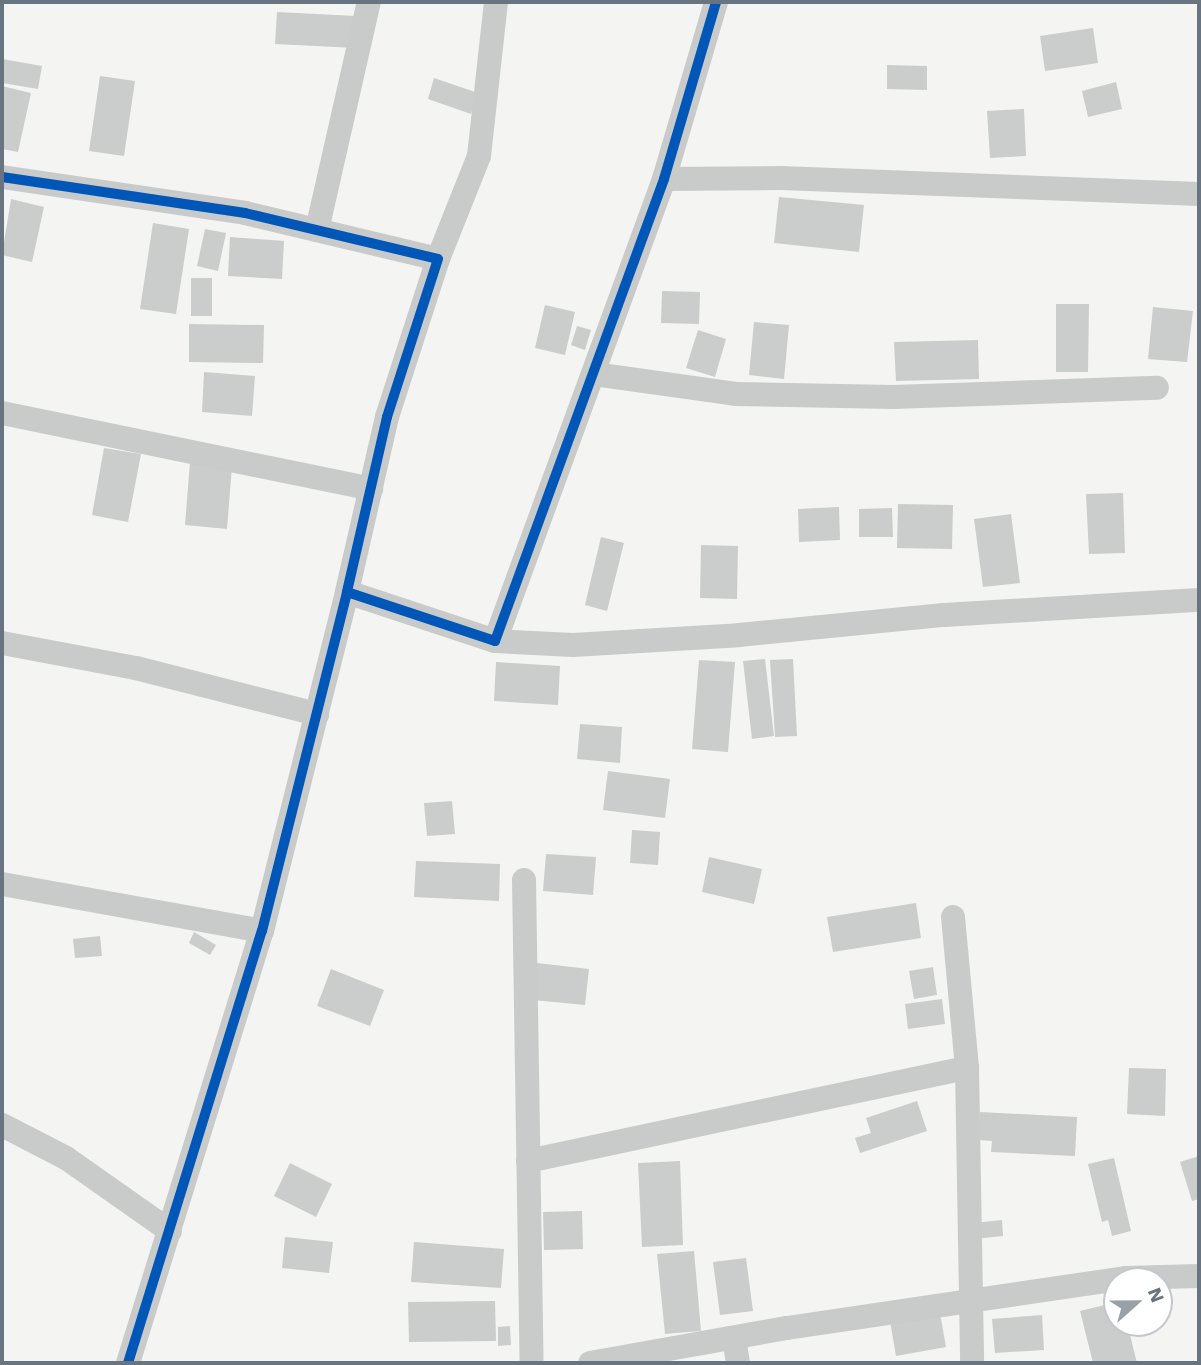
<!DOCTYPE html>
<style>
body{margin:0}
#map{position:relative;width:1201px;height:1365px;overflow:hidden;background:#f4f4f3;font-family:"Work Sans",sans-serif}
div>[style]{position:absolute}
[style*='--x']{left:calc(var(--x)*1px);top:calc(var(--y)*1px);width:calc(var(--w)*1px);rotate:calc(var(--a)*1deg)}
.building>*{inset:0;background:#cbcccc}
.minor>*{height:24px;margin:-12px;padding:0 12px;transform-origin:12px;border-radius:12px;background:#c9caca}
.cycleway>*{height:10px;margin:-5px;padding:0 5px;transform-origin:5px;border-radius:5px;background:#0057b8}
span{translate:-50% -50%;white-space:nowrap;text-align:center;line-height:1.15;-webkit-text-stroke:7px #fff;paint-order:stroke}
.frame{position:absolute;inset:0;border:4px solid #68747f;pointer-events:none}
.north{position:absolute;left:1103px;top:1267px;width:70px;height:70px;box-sizing:border-box;background:#fff;border:2px solid #c3c7cc;border-radius:50%;rotate:69deg;font-size:19px;font-weight:700;line-height:28px;text-align:center;color:#68747f}
.north::after{content:'';display:block;margin:auto;width:24px;height:32px;background:#99a1a8;clip-path:polygon(50% 0,100% 100%,50% 72%,0 100%)}
</style>
<div id="map">
<div class="building">
<i style="clip-path:polygon(277px 12px,356px 16px,355px 48px,275px 44px)"></i>
<i style="clip-path:polygon(1093px 28px,1098px 63px,1045px 71px,1040px 36px)"></i>
<i style="clip-path:polygon(2px 59px,42px 66px,38px 89px,2px 83px)"></i>
<i style="clip-path:polygon(887px 65px,927px 66px,927px 90px,887px 89px)"></i>
<i style="clip-path:polygon(100px 76px,135px 81px,124px 156px,89px 151px)"></i>
<i style="clip-path:polygon(434px 78px,478px 93px,471px 114px,428px 99px)"></i>
<i style="clip-path:polygon(1116px 82px,1122px 109px,1088px 117px,1082px 91px)"></i>
<i style="clip-path:polygon(2px 86px,31px 93px,18px 152px,2px 149px)"></i>
<i style="clip-path:polygon(1024px 109px,1026px 156px,990px 158px,987px 111px)"></i>
<i style="clip-path:polygon(779px 197px,864px 205px,859px 252px,774px 243px)"></i>
<i style="clip-path:polygon(11px 199px,44px 207px,32px 262px,2px 255px)"></i>
<i style="clip-path:polygon(153px 223px,189px 229px,176px 314px,140px 309px)"></i>
<i style="clip-path:polygon(205px 229px,226px 233px,218px 271px,197px 266px)"></i>
<i style="clip-path:polygon(230px 237px,284px 241px,282px 279px,228px 276px)"></i>
<i style="clip-path:polygon(191px 278px,212px 278px,212px 316px,191px 316px)"></i>
<i style="clip-path:polygon(662px 291px,700px 292px,699px 324px,661px 323px)"></i>
<i style="clip-path:polygon(1056px 304px,1089px 304px,1088px 372px,1056px 372px)"></i>
<i style="clip-path:polygon(545px 305px,575px 312px,565px 355px,535px 348px)"></i>
<i style="clip-path:polygon(1153px 307px,1193px 311px,1187px 362px,1148px 359px)"></i>
<i style="clip-path:polygon(754px 322px,789px 325px,784px 379px,749px 375px)"></i>
<i style="clip-path:polygon(189px 324px,264px 325px,263px 363px,189px 362px)"></i>
<i style="clip-path:polygon(577px 326px,591px 330px,585px 350px,571px 345px)"></i>
<i style="clip-path:polygon(698px 330px,726px 339px,715px 377px,686px 368px)"></i>
<i style="clip-path:polygon(978px 340px,979px 379px,896px 381px,894px 342px)"></i>
<i style="clip-path:polygon(204px 372px,255px 376px,252px 416px,202px 412px)"></i>
<i style="clip-path:polygon(104px 448px,141px 454px,128px 522px,92px 515px)"></i>
<i style="clip-path:polygon(190px 462px,232px 466px,227px 529px,185px 525px)"></i>
<i style="clip-path:polygon(1123px 493px,1125px 553px,1089px 554px,1086px 494px)"></i>
<i style="clip-path:polygon(898px 504px,953px 505px,952px 549px,897px 548px)"></i>
<i style="clip-path:polygon(839px 507px,840px 540px,799px 542px,798px 509px)"></i>
<i style="clip-path:polygon(892px 508px,893px 537px,859px 537px,859px 509px)"></i>
<i style="clip-path:polygon(1011px 514px,1020px 583px,983px 587px,974px 519px)"></i>
<i style="clip-path:polygon(601px 537px,624px 543px,607px 611px,585px 605px)"></i>
<i style="clip-path:polygon(701px 545px,738px 546px,737px 599px,700px 598px)"></i>
<i style="clip-path:polygon(765px 659px,774px 736px,752px 739px,743px 661px)"></i>
<i style="clip-path:polygon(793px 659px,797px 736px,775px 737px,770px 660px)"></i>
<i style="clip-path:polygon(699px 660px,735px 662px,728px 752px,692px 749px)"></i>
<i style="clip-path:polygon(496px 662px,560px 666px,558px 705px,494px 701px)"></i>
<i style="clip-path:polygon(580px 724px,622px 727px,620px 763px,577px 759px)"></i>
<i style="clip-path:polygon(608px 771px,670px 779px,665px 818px,603px 810px)"></i>
<i style="clip-path:polygon(452px 801px,455px 834px,427px 836px,424px 803px)"></i>
<i style="clip-path:polygon(632px 830px,660px 832px,658px 865px,630px 863px)"></i>
<i style="clip-path:polygon(546px 854px,596px 857px,593px 895px,543px 891px)"></i>
<i style="clip-path:polygon(709px 857px,762px 869px,754px 904px,702px 892px)"></i>
<i style="clip-path:polygon(416px 861px,500px 864px,499px 901px,414px 897px)"></i>
<i style="clip-path:polygon(916px 903px,921px 938px,833px 952px,827px 917px)"></i>
<i style="clip-path:polygon(194px 932px,216px 945px,210px 955px,189px 943px)"></i>
<i style="clip-path:polygon(100px 936px,102px 956px,75px 958px,73px 939px)"></i>
<i style="clip-path:polygon(537px 963px,589px 969px,585px 1005px,533px 1000px)"></i>
<i style="clip-path:polygon(933px 967px,937px 995px,914px 999px,909px 971px)"></i>
<i style="clip-path:polygon(331px 969px,384px 990px,370px 1026px,317px 1006px)"></i>
<i style="clip-path:polygon(942px 999px,945px 1024px,908px 1029px,905px 1004px)"></i>
<i style="clip-path:polygon(1129px 1068px,1166px 1069px,1165px 1116px,1127px 1114px)"></i>
<i style="clip-path:polygon(917px 1101px,927px 1131px,860px 1153px,855px 1138px,871px 1133px,866px 1118px)"></i>
<i style="clip-path:polygon(980px 1112px,1077px 1117px,1075px 1156px,991px 1152px,992px 1141px,979px 1140px)"></i>
<i style="clip-path:polygon(1199px 1156px,1199px 1199px,1192px 1201px,1180px 1162px)"></i>
<i style="clip-path:polygon(1114px 1158px,1131px 1231px,1112px 1236px,1108px 1220px,1102px 1222px,1088px 1164px)"></i>
<i style="clip-path:polygon(680px 1161px,683px 1245px,642px 1247px,638px 1163px)"></i>
<i style="clip-path:polygon(290px 1163px,332px 1184px,316px 1217px,274px 1196px)"></i>
<i style="clip-path:polygon(582px 1211px,583px 1249px,544px 1250px,543px 1212px)"></i>
<i style="clip-path:polygon(1002px 1220px,1003px 1236px,974px 1239px,973px 1223px)"></i>
<i style="clip-path:polygon(285px 1237px,333px 1242px,329px 1273px,282px 1268px)"></i>
<i style="clip-path:polygon(414px 1242px,504px 1249px,501px 1288px,411px 1282px)"></i>
<i style="clip-path:polygon(694px 1251px,701px 1331px,665px 1334px,657px 1254px)"></i>
<i style="clip-path:polygon(746px 1258px,753px 1311px,720px 1315px,713px 1262px)"></i>
<i style="clip-path:polygon(495px 1301px,496px 1341px,409px 1342px,408px 1302px)"></i>
<i style="clip-path:polygon(1117px 1302px,1117px 1323px,1127px 1323px,1137px 1363px,1093px 1363px,1080px 1311px)"></i>
<i style="clip-path:polygon(940px 1313px,946px 1347px,896px 1356px,890px 1321px)"></i>
<i style="clip-path:polygon(1042px 1315px,1044px 1350px,995px 1353px,992px 1319px)"></i>
<i style="clip-path:polygon(510px 1326px,511px 1345px,498px 1346px,498px 1327px)"></i>
</div>
<div class="minor">
<i style="--x:2;--y:177;--w:246;--a:8.4"></i>
<i style="--x:245;--y:213;--w:198;--a:13.4"></i>
<i style="--x:438;--y:259;--w:166;--a:107.9"></i>
<i style="--x:387;--y:417;--w:180;--a:102.9"></i>
<i style="--x:664;--y:179;--w:117;--a:-0.5"></i>
<i style="--x:781;--y:178;--w:418;--a:2.2"></i>
<i style="--x:317;--y:230;--w:234;--a:-77.2"></i>
<i style="--x:438;--y:259;--w:111;--a:-68.3"></i>
<i style="--x:479;--y:156;--w:155;--a:-83.7"></i>
<i style="--x:594;--y:374;--w:143;--a:8"></i>
<i style="--x:736;--y:394;--w:157;--a:1.1"></i>
<i style="--x:893;--y:397;--w:264;--a:-2"></i>
<i style="--x:2;--y:413;--w:377;--a:11.6"></i>
<i style="--x:495;--y:641;--w:78;--a:2.9"></i>
<i style="--x:573;--y:645;--w:166;--a:-3.4"></i>
<i style="--x:739;--y:635;--w:206;--a:-5.6"></i>
<i style="--x:944;--y:615;--w:255;--a:-3.4"></i>
<i style="--x:2;--y:643;--w:136;--a:10.6"></i>
<i style="--x:136;--y:668;--w:187;--a:14.3"></i>
<i style="--x:524;--y:880;--w:483;--a:89.1"></i>
<i style="--x:2;--y:884;--w:264;--a:10.2"></i>
<i style="--x:953;--y:917;--w:152;--a:84.7"></i>
<i style="--x:967;--y:1068;--w:295;--a:89"></i>
<i style="--x:2;--y:1125;--w:72;--a:27.3"></i>
<i style="--x:66;--y:1158;--w:127;--a:35.1"></i>
<i style="--x:528;--y:1161;--w:449;--a:-12"></i>
<i style="--x:734;--y:1338;--w:25;--a:81"></i>
<i style="--x:128;--y:1363;--w:452;--a:-72.8"></i>
<i style="--x:262;--y:931;--w:349;--a:-75.9"></i>
<i style="--x:347;--y:592;--w:156;--a:18.3"></i>
<i style="--x:495;--y:641;--w:492;--a:-69.9"></i>
<i style="--x:664;--y:179;--w:184;--a:-73.6"></i>
<i style="--x:590;--y:1363;--w:200;--a:-10.1"></i>
<i style="--x:787;--y:1328;--w:342;--a:-8.4"></i>
<i style="--x:1125;--y:1278;--w:74;--a:-1.5"></i>
</div>
<div class="cycleway">
<i style="--x:2;--y:177;--w:246;--a:8.4"></i>
<i style="--x:245;--y:213;--w:198;--a:13.4"></i>
<i style="--x:438;--y:259;--w:166;--a:107.9"></i>
<i style="--x:387;--y:417;--w:180;--a:102.9"></i>
<i style="--x:128;--y:1363;--w:452;--a:-72.8"></i>
<i style="--x:262;--y:931;--w:349;--a:-75.9"></i>
<i style="--x:347;--y:592;--w:156;--a:18.3"></i>
<i style="--x:495;--y:641;--w:492;--a:-69.9"></i>
<i style="--x:664;--y:179;--w:184;--a:-73.6"></i>
</div>
<div class="frame"></div>
<div class="north">N</div>
</div>
